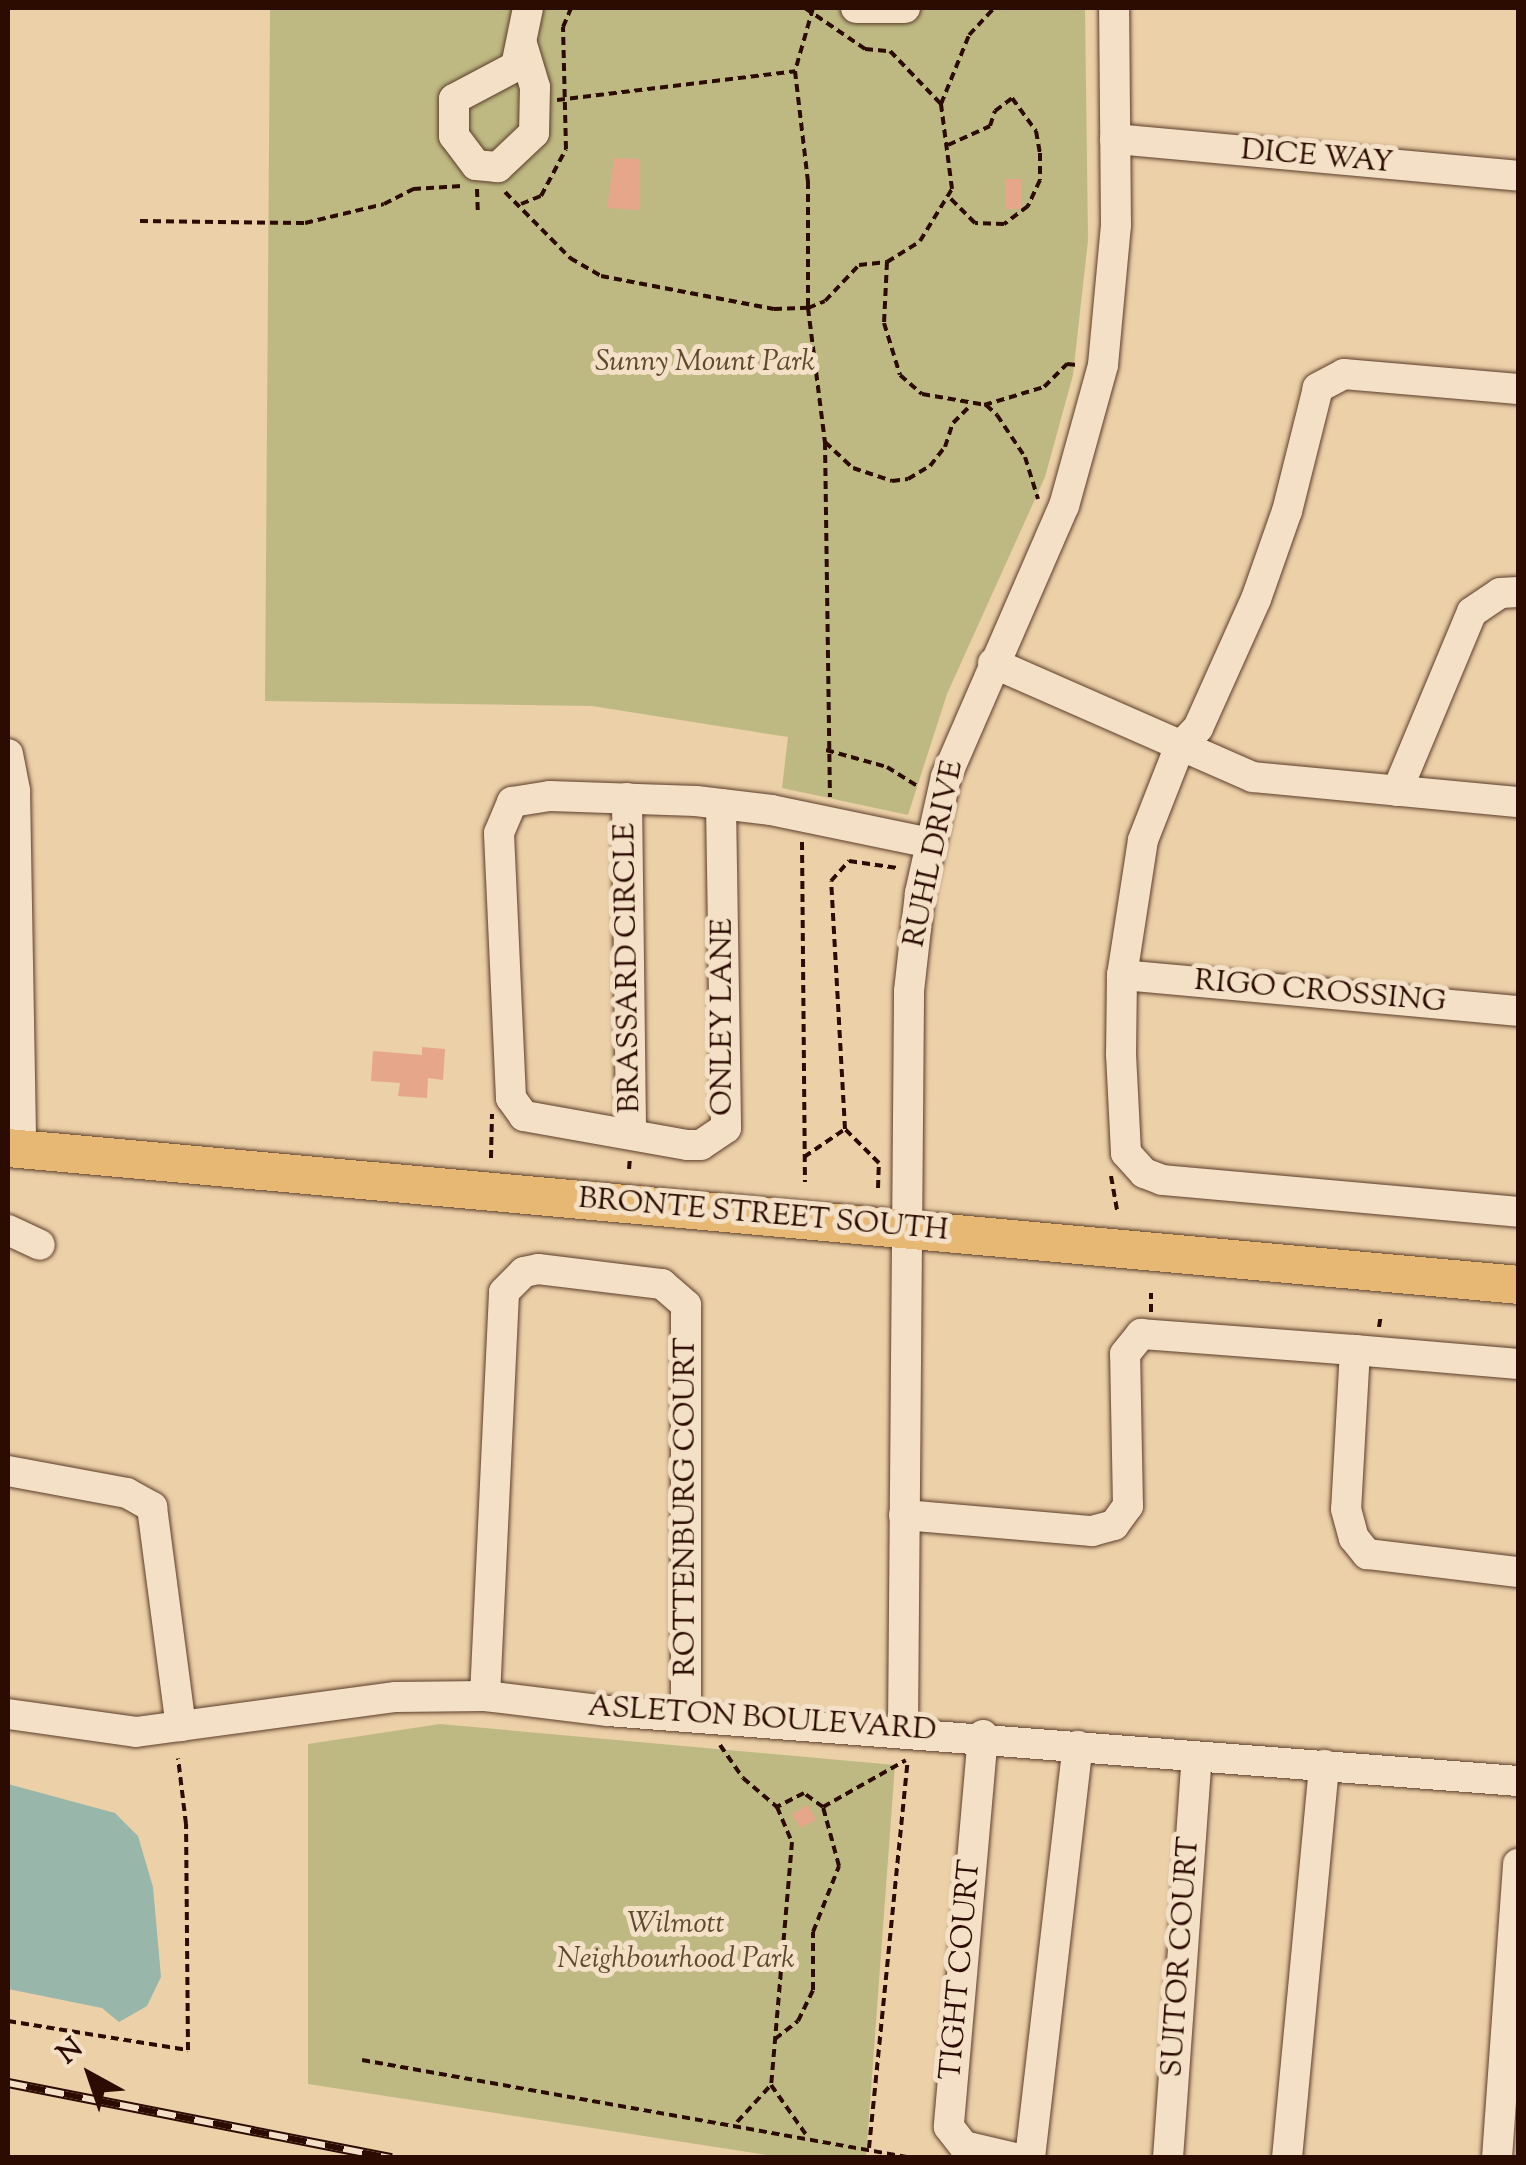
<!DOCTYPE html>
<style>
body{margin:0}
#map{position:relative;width:1526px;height:2165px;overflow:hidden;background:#ecd0a8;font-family:"Sorts Mill Goudy",serif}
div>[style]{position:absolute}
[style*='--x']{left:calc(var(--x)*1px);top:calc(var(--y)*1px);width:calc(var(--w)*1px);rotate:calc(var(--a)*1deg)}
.green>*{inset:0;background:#beb983}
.water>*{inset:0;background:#99b6ab}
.building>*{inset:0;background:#e6a689}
.path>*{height:4px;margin-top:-2px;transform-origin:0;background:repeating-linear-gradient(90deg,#2c0c00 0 8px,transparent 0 13px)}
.roads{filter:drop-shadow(0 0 2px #5c3d2a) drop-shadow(0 0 2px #5c3d2a)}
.minor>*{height:30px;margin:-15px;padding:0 15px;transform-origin:15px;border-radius:15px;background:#f3e0c6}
.major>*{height:38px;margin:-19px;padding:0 19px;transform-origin:19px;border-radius:19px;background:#e6b874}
.rail>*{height:10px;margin-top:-5px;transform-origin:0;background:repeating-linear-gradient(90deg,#f3e0c6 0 19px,#2c0c00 0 38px);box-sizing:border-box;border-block:2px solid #2c0c00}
span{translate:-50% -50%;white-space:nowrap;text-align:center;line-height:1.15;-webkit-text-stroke:10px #f3e0c6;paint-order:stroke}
.street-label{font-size:30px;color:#2c0c00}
.park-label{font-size:30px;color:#5f492e;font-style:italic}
.frame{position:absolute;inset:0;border:10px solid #2c0c00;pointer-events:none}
.north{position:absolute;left:40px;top:2025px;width:100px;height:100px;-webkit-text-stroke:8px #f3e0c6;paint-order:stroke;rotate:320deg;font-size:28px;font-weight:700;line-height:40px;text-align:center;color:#2c0c00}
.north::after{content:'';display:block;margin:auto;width:35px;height:45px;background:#2c0c00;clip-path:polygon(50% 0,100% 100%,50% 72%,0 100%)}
</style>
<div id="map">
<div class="green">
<i style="clip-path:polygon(270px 8px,1085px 8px,1088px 240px,1073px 375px,1045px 477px,947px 694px,908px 815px,782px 788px,788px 737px,592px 706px,265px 701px)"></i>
<i style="clip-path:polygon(440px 1724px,895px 1765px,866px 2157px,780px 2157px,308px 2084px,308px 1744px)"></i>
</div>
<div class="water">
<i style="clip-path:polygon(8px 1784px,115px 1813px,138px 1836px,153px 1887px,161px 1977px,147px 2006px,119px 2022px,102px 2008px,8px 1989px)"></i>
</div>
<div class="building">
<i style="clip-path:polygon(614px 158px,640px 159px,640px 210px,607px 208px)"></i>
<i style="clip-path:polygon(1005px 179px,1021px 179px,1022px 209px,1005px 209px)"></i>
<i style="clip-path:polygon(422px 1047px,445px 1049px,443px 1080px,428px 1078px,427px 1098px,398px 1096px,400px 1083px,371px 1081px,373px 1051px,422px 1055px)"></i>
<i style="clip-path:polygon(808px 1805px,816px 1820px,800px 1828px,792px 1814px)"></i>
</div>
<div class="path">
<i style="--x:805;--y:8;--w:73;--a:34.3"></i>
<i style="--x:865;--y:49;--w:25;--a:5"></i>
<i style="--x:890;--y:51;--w:74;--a:46.1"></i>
<i style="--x:813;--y:8;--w:66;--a:105.9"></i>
<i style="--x:795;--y:71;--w:111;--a:83.3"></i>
<i style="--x:808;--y:181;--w:127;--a:90"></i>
<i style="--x:808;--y:308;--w:135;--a:82.8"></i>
<i style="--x:825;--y:442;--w:355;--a:89.2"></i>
<i style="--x:557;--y:100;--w:240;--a:-6.9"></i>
<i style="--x:948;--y:145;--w:46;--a:-24.3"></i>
<i style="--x:990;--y:126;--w:16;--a:-72"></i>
<i style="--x:995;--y:111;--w:21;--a:-37"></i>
<i style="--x:1012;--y:98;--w:41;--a:54"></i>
<i style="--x:1036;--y:131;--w:22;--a:80"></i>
<i style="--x:1040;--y:153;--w:27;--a:90"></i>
<i style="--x:1040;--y:180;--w:29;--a:115"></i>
<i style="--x:1028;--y:206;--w:30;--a:143"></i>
<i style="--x:1004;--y:224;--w:29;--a:-178"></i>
<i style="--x:975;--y:223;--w:38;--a:-135"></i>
<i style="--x:477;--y:189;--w:26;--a:88"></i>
<i style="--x:505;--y:192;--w:93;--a:45.4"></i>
<i style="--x:570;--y:258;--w:36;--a:30"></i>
<i style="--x:601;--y:276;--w:176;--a:10.8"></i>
<i style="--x:774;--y:309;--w:34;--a:-2"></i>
<i style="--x:808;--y:308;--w:18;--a:-22"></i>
<i style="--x:825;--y:301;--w:50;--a:-46.6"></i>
<i style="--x:859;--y:265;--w:28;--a:-6"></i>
<i style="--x:887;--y:262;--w:61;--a:92.8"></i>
<i style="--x:884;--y:323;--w:54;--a:72.9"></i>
<i style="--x:900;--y:375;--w:29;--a:41"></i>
<i style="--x:922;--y:394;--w:65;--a:9.8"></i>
<i style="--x:986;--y:405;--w:15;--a:42"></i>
<i style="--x:997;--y:415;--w:50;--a:56.3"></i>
<i style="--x:1025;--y:457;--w:44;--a:72.8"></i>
<i style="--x:521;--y:204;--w:22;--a:-22"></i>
<i style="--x:541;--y:196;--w:53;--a:-62"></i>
<i style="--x:566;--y:149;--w:122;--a:-91.4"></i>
<i style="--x:563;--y:27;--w:21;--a:-67"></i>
<i style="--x:140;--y:221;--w:165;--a:0.7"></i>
<i style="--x:305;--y:223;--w:81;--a:-13.5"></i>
<i style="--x:384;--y:204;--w:33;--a:-27"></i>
<i style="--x:413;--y:189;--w:49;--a:-3.5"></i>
<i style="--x:887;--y:262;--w:39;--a:-32"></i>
<i style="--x:920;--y:241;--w:61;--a:-58.4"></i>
<i style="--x:952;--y:189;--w:86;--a:-97.4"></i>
<i style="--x:941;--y:104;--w:74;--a:-67.9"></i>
<i style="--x:969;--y:35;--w:37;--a:-47"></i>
<i style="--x:984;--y:405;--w:63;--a:-16.7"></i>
<i style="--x:1044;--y:387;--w:33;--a:-45"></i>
<i style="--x:1067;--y:364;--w:10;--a:6"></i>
<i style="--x:825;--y:442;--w:38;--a:43"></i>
<i style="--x:853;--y:468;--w:41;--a:18.4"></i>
<i style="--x:892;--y:481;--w:16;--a:-7"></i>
<i style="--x:908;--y:479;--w:26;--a:-31"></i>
<i style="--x:930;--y:466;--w:24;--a:-52"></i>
<i style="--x:945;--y:447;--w:25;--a:-72"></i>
<i style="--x:953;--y:423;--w:24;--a:-45"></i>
<i style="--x:826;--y:750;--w:63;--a:15.6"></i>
<i style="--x:887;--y:767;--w:36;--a:32"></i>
<i style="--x:802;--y:842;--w:340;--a:89.5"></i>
<i style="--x:804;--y:1157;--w:50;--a:-34.3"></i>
<i style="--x:491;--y:1158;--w:44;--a:-88.7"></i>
<i style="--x:629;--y:1169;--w:12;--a:-85"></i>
<i style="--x:1111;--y:1176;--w:35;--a:80"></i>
<i style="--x:878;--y:1188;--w:25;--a:-88"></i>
<i style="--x:879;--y:1163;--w:48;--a:-135"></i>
<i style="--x:845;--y:1129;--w:248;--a:-93.2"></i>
<i style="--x:831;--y:881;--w:27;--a:-48"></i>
<i style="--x:849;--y:861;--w:49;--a:8.1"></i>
<i style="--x:1151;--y:1312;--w:19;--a:-90"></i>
<i style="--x:1379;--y:1327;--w:13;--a:-81"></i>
<i style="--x:720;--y:1745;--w:40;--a:55.1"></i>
<i style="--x:743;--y:1778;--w:45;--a:40.5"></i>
<i style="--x:777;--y:1807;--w:38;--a:67"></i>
<i style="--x:792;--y:1842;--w:244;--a:94.9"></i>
<i style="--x:771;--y:2085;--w:62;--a:54.8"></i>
<i style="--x:823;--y:1807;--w:95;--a:-29.5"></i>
<i style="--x:8;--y:2021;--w:182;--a:9.2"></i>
<i style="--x:188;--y:2050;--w:226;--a:-90.5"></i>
<i style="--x:186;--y:1824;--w:66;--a:-96.9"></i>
<i style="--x:775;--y:2039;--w:29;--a:-38"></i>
<i style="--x:798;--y:2021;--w:34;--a:-64"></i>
<i style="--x:813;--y:1990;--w:58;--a:-90"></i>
<i style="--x:813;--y:1932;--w:71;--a:-68.5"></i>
<i style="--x:839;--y:1866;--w:61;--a:-105.2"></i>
<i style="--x:823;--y:1807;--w:24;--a:-144"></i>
<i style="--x:804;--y:1793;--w:30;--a:153"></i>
<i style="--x:362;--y:2060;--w:560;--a:10.09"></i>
<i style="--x:737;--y:2122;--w:50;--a:-47.4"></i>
<i style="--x:869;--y:2148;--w:390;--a:-84.3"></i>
</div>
<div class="roads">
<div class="minor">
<i style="--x:856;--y:8;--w:49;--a:0"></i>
<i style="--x:522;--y:44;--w:45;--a:73.2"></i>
<i style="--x:535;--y:87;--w:46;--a:91.2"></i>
<i style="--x:534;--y:133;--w:50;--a:136.6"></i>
<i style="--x:498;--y:167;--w:22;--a:-175"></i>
<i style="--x:476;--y:165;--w:36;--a:-127"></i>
<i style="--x:454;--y:136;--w:37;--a:-90"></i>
<i style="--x:454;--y:99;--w:70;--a:-28"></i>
<i style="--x:516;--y:66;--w:59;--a:-78.3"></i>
<i style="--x:1115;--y:139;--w:405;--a:5.2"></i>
<i style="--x:1518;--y:389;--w:175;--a:-175.1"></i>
<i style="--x:1344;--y:374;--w:30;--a:152"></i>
<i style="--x:1318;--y:388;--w:127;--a:104.1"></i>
<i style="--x:1287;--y:511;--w:93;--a:109.4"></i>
<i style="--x:1256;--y:599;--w:141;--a:114.2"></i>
<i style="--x:1198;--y:728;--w:28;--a:134"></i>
<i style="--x:1179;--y:748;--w:99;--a:111.4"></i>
<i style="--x:1143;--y:840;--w:137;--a:98.8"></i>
<i style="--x:1122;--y:975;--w:79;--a:90.7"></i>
<i style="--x:1121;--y:1054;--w:99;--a:87.1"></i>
<i style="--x:1126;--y:1153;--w:27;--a:48"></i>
<i style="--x:1144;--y:1173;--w:19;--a:21"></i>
<i style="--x:1162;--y:1180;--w:357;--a:5.1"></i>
<i style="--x:993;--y:663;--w:284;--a:23.7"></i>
<i style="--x:1253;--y:777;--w:266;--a:5.4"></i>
<i style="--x:8;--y:754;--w:38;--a:79"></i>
<i style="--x:15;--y:791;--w:358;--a:89"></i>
<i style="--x:1397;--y:791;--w:194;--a:-67.3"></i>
<i style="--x:1472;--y:612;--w:34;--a:-34"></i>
<i style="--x:1500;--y:593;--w:18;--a:-3"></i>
<i style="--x:627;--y:798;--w:334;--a:89.3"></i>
<i style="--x:721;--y:804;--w:324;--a:89.1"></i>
<i style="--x:726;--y:1128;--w:30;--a:146"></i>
<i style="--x:701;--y:1145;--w:14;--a:180"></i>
<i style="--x:687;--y:1145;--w:166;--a:-169.9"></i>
<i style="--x:524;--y:1116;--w:22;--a:-126"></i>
<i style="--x:511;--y:1098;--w:265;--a:-92.6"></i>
<i style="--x:499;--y:833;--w:34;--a:-67"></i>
<i style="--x:512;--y:802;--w:38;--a:-9"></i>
<i style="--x:550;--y:796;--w:146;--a:2"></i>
<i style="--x:696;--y:801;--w:76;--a:6.8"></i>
<i style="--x:771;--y:810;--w:162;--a:11.7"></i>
<i style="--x:1122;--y:975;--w:398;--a:5.2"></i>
<i style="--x:8;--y:1230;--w:35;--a:25"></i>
<i style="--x:1518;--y:1364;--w:164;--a:-175.1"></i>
<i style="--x:1355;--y:1350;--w:159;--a:93.2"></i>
<i style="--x:1346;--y:1509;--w:30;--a:75"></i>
<i style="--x:1354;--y:1538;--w:21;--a:51"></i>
<i style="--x:1367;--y:1554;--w:152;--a:6.8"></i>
<i style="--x:8;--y:1471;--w:121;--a:10.5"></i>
<i style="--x:127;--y:1493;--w:29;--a:29"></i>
<i style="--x:152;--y:1507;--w:221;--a:82.5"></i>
<i style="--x:904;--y:1515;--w:189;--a:4.9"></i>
<i style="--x:1092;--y:1531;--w:23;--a:-15"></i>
<i style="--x:1114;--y:1525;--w:24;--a:-54"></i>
<i style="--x:1128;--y:1506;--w:152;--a:-91.1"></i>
<i style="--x:1125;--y:1354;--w:26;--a:-51"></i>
<i style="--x:1141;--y:1334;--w:215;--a:4.3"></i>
<i style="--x:485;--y:1696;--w:404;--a:-87.3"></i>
<i style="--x:504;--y:1292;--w:28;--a:-45"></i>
<i style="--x:524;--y:1272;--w:14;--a:-12"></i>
<i style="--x:538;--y:1269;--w:125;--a:6.9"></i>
<i style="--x:662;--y:1284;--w:32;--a:41"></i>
<i style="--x:686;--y:1305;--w:409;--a:90"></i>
<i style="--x:8;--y:1714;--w:129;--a:8"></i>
<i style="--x:136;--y:1732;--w:262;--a:-7.7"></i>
<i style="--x:396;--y:1697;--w:89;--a:-0.6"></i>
<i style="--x:485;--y:1696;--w:124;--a:7"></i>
<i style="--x:608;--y:1711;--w:913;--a:4.4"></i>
<i style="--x:903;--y:1729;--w:738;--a:-89.53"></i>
<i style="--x:909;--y:991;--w:99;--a:-83.6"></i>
<i style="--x:920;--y:893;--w:119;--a:-77.4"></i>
<i style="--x:946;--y:777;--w:296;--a:-66.5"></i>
<i style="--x:1064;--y:506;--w:146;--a:-74.5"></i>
<i style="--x:1103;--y:365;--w:140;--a:-84.7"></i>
<i style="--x:1116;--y:226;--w:218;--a:-90.5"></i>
<i style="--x:983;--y:1735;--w:393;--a:95"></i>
<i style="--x:949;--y:2127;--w:24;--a:52"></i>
<i style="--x:964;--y:2146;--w:52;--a:13.2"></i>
<i style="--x:1030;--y:2158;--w:415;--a:-83.4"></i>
<i style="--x:1168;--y:2158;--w:402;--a:-85.9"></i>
<i style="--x:1287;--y:2158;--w:395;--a:-84.6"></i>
<i style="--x:1497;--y:2158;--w:295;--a:-85.9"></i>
</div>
<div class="major">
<i style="--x:8;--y:1148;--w:1516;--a:5.18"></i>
</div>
</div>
<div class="rail">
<i style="--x:8;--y:2083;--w:391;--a:11.1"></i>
</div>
<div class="street-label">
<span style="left:1317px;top:158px;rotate:5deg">DICE WAY</span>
<span style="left:935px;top:854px;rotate:-78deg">RUHL DRIVE</span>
<span style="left:629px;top:968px;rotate:-91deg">BRASSARD CIRCLE</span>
<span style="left:1320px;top:993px;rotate:5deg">RIGO CROSSING</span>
<span style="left:724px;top:1017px;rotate:-90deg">ONLEY LANE</span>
<span style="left:763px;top:1216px;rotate:5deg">BRONTE STREET SOUTH</span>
<span style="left:687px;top:1507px;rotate:-90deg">ROTTENBURG COURT</span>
<span style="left:762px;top:1720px;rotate:4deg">ASLETON BOULEVARD</span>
<span style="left:1182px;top:1957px;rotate:-86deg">SUITOR COURT</span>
<span style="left:962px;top:1970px;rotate:-85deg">TIGHT COURT</span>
</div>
<div class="park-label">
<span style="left:705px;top:363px">Sunny Mount Park</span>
<span style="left:676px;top:1942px">Wilmott<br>Neighbourhood Park</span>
</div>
<div class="frame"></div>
<div class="north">N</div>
</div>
